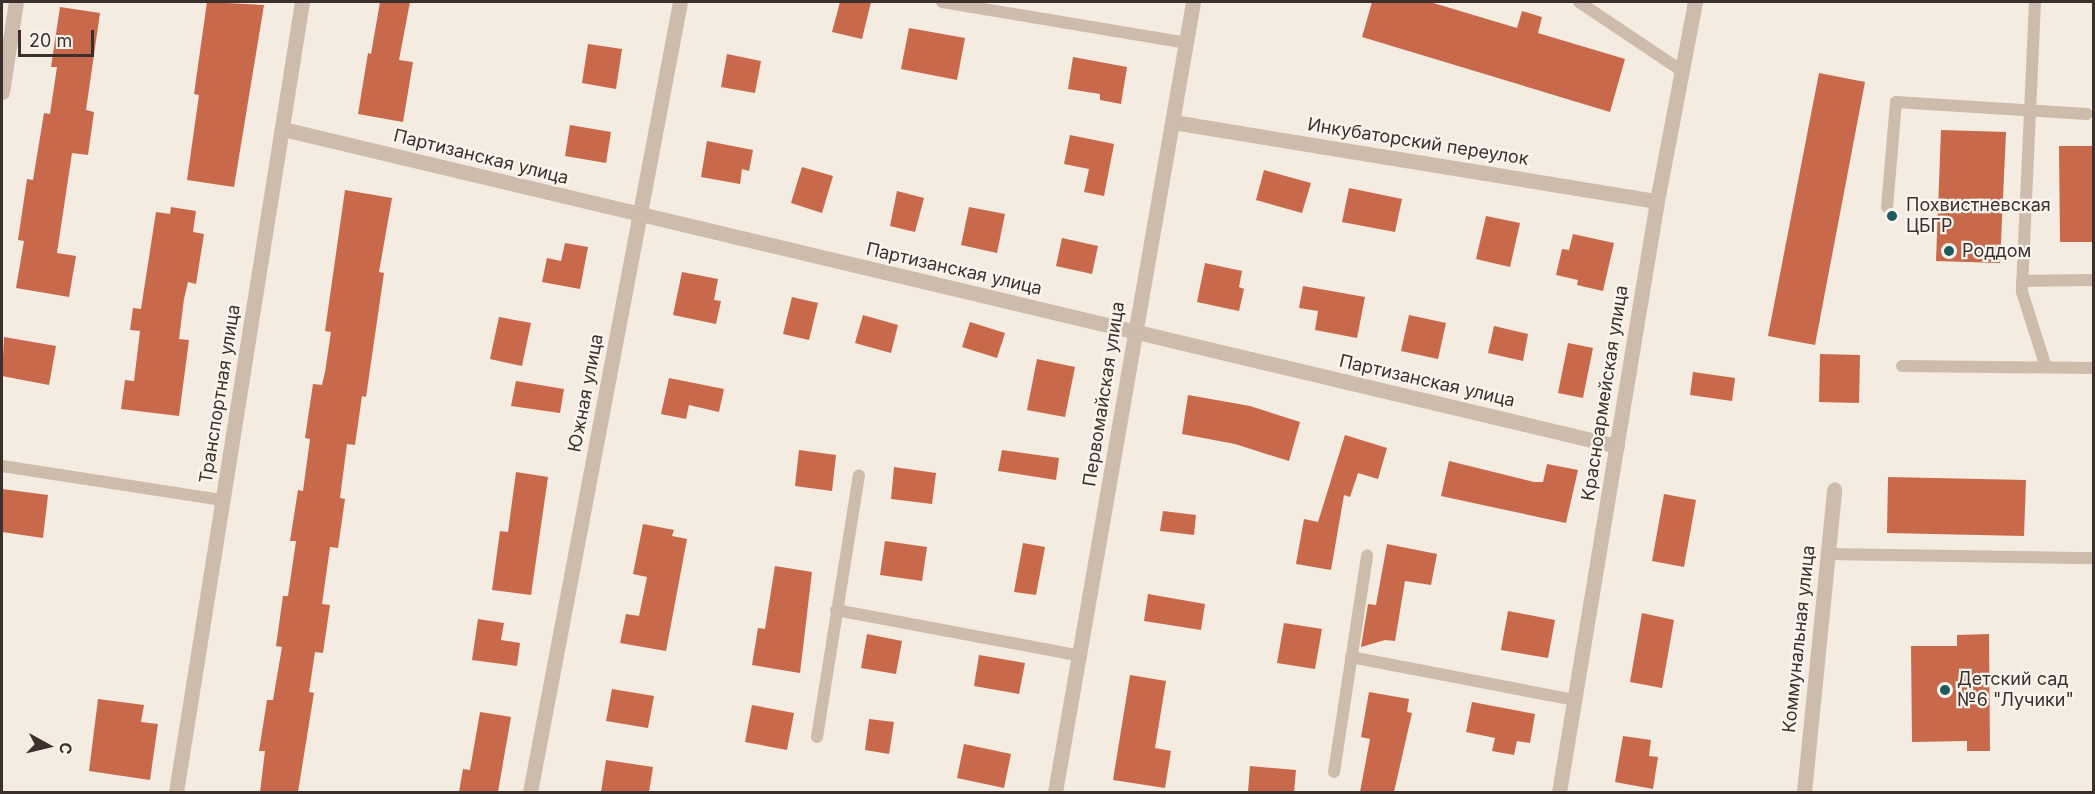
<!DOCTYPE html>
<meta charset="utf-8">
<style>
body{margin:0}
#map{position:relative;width:2095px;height:794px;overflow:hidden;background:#f4ebe1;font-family:Inter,sans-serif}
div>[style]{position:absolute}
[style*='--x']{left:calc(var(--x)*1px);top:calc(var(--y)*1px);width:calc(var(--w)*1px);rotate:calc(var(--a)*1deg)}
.building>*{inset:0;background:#c8694b}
.lane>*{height:12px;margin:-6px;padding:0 6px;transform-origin:6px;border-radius:6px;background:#cdbbac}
.street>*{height:15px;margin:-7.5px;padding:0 7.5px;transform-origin:7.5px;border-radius:7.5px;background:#cdbbac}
.dots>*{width:16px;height:16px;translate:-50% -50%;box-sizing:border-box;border:3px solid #fbf5ee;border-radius:50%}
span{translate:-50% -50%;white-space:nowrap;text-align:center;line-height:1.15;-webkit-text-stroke:4.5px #fbf5ee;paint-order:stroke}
.street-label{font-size:18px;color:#3b302b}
.poi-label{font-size:18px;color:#3b302b}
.left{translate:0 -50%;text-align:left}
.frame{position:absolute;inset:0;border:3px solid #3b302b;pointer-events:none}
.north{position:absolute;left:18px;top:716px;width:60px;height:60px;-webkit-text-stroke:4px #fbf5ee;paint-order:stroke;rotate:98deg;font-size:16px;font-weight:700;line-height:24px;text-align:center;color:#3b302b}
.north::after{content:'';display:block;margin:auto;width:21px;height:27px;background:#3b302b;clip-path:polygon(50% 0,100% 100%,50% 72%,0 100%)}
.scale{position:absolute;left:18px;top:30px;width:76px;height:27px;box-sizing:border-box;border:3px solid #3b302b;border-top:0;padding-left:8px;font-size:18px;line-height:21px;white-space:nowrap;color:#3b302b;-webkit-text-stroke:4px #fbf5ee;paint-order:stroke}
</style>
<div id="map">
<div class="building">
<i style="clip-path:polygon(207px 2px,264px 5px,234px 187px,187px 180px,199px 95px,194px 94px)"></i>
<i style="clip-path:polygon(380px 2px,410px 2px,399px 60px,413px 62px,403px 122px,358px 114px,368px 53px,371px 54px)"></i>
<i style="clip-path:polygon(840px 2px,871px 2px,862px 39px,832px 32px)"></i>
<i style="clip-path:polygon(1372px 2px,1430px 2px,1517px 28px,1522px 11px,1542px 17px,1538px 33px,1625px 59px,1610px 112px,1362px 37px)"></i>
<i style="clip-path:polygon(60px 7px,100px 13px,86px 110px,94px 112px,88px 155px,72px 153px,57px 253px,76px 256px,69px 297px,16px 288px,24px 241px,18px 240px,27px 179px,33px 180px,44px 113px,50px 114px,57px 67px,51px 67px)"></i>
<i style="clip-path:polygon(909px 28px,965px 38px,957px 80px,901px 69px)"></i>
<i style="clip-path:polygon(588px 44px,622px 49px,616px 89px,582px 83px)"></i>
<i style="clip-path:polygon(727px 54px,761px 61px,755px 93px,721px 87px)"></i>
<i style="clip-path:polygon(1073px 57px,1127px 67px,1121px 104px,1100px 100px,1100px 94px,1068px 89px)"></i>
<i style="clip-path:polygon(1819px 73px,1865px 82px,1815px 345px,1768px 336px)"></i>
<i style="clip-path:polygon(570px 125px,611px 132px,606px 163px,565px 156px)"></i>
<i style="clip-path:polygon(1941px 130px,2006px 132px,2000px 263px,1936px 261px)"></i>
<i style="clip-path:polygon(1070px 135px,1114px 144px,1104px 196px,1084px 192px,1089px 169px,1064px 164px)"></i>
<i style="clip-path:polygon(707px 141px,753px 150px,749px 171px,742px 169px,740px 184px,701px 177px)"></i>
<i style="clip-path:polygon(2059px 146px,2094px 146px,2094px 242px,2060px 242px)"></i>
<i style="clip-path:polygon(802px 167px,833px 176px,822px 213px,791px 203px)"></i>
<i style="clip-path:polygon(1264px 170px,1311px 183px,1302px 213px,1256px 200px)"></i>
<i style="clip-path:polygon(1349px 188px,1402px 199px,1395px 232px,1342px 222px)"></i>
<i style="clip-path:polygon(345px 190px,392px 198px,379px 272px,384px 273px,366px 397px,362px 396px,355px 445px,347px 444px,340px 498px,345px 499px,338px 548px,330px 547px,322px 604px,330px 605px,323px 653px,315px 652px,309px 692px,314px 693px,298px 792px,260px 792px,265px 751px,259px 751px,267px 700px,273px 700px,282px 647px,276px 646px,283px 596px,288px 596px,296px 541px,290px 541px,298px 490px,303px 491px,310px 439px,305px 438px,313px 384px,322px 385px,325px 372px,331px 332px,325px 331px)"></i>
<i style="clip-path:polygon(897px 191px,924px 198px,915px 232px,890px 226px)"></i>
<i style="clip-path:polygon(171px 207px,196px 211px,193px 232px,204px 234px,196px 284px,188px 282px,184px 299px,179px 339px,189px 340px,179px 416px,121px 409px,125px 380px,134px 381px,140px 331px,130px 330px,133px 308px,141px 309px,156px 212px,170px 214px)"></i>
<i style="clip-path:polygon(969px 207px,1005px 214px,997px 253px,961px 245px)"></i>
<i style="clip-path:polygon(1486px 216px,1520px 223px,1510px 267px,1476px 259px)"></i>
<i style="clip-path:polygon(1573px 234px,1614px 243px,1603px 291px,1577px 285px,1578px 280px,1556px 275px,1562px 249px,1569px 250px)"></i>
<i style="clip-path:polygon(1062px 238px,1098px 246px,1092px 274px,1056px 266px)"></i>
<i style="clip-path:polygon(565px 243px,588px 247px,580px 289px,542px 282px,547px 258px,561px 261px)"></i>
<i style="clip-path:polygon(1205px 263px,1242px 271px,1239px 287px,1244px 289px,1239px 311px,1197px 302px)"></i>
<i style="clip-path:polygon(682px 272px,718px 279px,714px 300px,721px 301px,716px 324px,673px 315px)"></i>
<i style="clip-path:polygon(1303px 286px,1365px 297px,1357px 338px,1315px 330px,1318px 311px,1299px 308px)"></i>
<i style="clip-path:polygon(792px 297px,818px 303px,809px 340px,783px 334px)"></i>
<i style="clip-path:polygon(863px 315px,898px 325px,891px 353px,855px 343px)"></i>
<i style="clip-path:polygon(1409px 315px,1446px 323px,1438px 359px,1401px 351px)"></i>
<i style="clip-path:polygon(499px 317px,531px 323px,522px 366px,490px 359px)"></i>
<i style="clip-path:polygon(970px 322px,1005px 333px,997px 358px,962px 347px)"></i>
<i style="clip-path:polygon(1494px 326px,1528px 334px,1523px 361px,1488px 353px)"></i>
<i style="clip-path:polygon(4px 337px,56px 346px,49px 385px,2px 376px)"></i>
<i style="clip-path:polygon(1568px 343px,1593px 348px,1583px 398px,1558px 393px)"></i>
<i style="clip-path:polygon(1820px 354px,1860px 355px,1859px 403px,1819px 402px)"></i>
<i style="clip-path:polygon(1037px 359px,1075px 367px,1065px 417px,1027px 410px)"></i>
<i style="clip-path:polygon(1693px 372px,1735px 378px,1732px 401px,1690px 395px)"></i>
<i style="clip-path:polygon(669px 378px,724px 389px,719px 412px,689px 405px,686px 419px,661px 414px)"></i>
<i style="clip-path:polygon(516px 381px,564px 389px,560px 413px,511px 406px)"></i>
<i style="clip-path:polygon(1188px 395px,1250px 406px,1300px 422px,1289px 461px,1235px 444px,1182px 434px)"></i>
<i style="clip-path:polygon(1345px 435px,1387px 448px,1378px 479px,1358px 473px,1350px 497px,1344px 495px,1331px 570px,1296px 564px,1304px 519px,1318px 522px)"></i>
<i style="clip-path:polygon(799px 450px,836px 455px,832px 491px,795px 486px)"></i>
<i style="clip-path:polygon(1002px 450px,1059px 458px,1056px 480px,998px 471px)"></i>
<i style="clip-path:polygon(1449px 461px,1534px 482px,1543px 482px,1547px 464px,1578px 470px,1566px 523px,1441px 496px)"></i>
<i style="clip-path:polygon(894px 467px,936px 473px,932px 504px,891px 499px)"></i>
<i style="clip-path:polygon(516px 472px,548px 477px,531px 595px,492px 590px,500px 531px,508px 532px)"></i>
<i style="clip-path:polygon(1888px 477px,2026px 480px,2024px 536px,1887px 533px)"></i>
<i style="clip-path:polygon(2px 489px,48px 495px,43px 538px,2px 532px)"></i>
<i style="clip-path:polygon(1664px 494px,1696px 500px,1684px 567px,1652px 561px)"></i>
<i style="clip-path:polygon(1163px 511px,1196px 515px,1194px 535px,1160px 531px)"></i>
<i style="clip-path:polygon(643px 524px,674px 530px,672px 536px,687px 539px,666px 651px,620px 643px,626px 614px,639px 616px,647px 577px,633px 574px)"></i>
<i style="clip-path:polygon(885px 541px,927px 547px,922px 581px,880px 575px)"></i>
<i style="clip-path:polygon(1023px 543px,1045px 547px,1036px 595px,1014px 592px)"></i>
<i style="clip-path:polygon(1387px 544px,1437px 554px,1431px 585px,1405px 581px,1395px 641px,1385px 640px,1361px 647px,1368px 604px,1376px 605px)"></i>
<i style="clip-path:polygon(775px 566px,812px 572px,800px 673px,752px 665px,758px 628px,765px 629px)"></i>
<i style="clip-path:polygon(1148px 594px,1205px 604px,1201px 630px,1144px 621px)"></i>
<i style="clip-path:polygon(1508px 611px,1555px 620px,1548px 658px,1501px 650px)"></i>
<i style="clip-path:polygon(1642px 613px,1674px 620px,1662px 688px,1630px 682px)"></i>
<i style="clip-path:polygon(478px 619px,504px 623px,501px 640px,520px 643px,517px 666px,472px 660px)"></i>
<i style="clip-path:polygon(1284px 623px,1322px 629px,1315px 669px,1277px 663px)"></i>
<i style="clip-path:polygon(867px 634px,902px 641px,896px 674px,861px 668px)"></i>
<i style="clip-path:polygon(1989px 634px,1990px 751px,1967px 751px,1967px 741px,1912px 742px,1911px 646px,1957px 646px,1957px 635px)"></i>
<i style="clip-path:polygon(979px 655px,1025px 663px,1019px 694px,974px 686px)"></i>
<i style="clip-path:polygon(1130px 675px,1166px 681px,1155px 748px,1171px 751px,1165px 788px,1113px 780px)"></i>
<i style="clip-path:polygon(612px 689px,654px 696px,648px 728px,606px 721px)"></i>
<i style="clip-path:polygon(1369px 692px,1409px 699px,1407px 712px,1412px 713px,1394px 792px,1360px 792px,1370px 739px,1361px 737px)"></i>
<i style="clip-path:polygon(98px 699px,144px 705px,141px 722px,158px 724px,150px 780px,89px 771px)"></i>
<i style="clip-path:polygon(1472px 702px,1535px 714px,1530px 743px,1517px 741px,1514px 755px,1492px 751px,1495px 738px,1466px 732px)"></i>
<i style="clip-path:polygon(752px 705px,794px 713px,787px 750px,745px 742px)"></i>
<i style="clip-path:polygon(480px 712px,511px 717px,498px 792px,459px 792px,463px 769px,470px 770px)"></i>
<i style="clip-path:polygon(869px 719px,894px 722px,889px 754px,865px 750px)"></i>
<i style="clip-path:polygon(1623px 736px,1651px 740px,1649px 756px,1658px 757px,1653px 789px,1615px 782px)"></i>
<i style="clip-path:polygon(964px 744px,1011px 754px,1004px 788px,957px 778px)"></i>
<i style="clip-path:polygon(606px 760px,653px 767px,649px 792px,601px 792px)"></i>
<i style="clip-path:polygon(1250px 766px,1296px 770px,1294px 792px,1248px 792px)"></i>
</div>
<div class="lane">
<i style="--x:942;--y:2;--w:247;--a:9.5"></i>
<i style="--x:1579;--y:2;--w:124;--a:33.8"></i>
<i style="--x:2035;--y:2;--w:290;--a:92.6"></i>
<i style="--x:2022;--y:292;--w:79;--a:72.3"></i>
<i style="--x:1887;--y:207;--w:105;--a:-85.1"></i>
<i style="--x:1896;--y:102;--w:191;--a:3.6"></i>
<i style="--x:2022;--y:281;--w:72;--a:-0.8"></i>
<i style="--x:1902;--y:366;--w:192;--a:0.6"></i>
<i style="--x:2;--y:466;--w:223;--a:8.8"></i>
<i style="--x:1827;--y:554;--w:267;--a:0.9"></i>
<i style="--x:836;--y:610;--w:249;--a:10.6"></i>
<i style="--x:1351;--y:657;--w:227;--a:10.9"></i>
<i style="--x:817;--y:737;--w:265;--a:-80.9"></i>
<i style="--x:1334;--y:772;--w:219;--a:-81.3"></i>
</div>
<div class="street">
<i style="--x:2;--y:92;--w:91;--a:-81.2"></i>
<i style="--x:1173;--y:122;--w:490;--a:9.3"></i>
<i style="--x:283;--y:129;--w:1371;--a:13.37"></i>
<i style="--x:176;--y:792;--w:800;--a:-80.94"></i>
<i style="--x:530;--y:792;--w:804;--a:-79.25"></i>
<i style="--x:1055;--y:792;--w:802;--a:-80.09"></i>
<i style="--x:1559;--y:792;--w:599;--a:-80.58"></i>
<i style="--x:1657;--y:201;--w:203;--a:-79.2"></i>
<i style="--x:1804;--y:792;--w:304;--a:-84.3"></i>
</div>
<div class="dots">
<i style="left:1892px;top:216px;background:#1f5a5e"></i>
<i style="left:1949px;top:251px;background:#1f5a5e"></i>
<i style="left:1945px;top:690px;background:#1f5a5e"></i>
</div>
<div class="street-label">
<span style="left:1418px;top:142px;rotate:9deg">Инкубаторский переулок</span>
<span style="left:481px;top:157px;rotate:14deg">Партизанская улица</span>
<span style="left:954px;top:269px;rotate:13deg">Партизанская улица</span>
<span style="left:1427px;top:381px;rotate:13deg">Партизанская улица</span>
<span style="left:586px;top:393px;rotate:-79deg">Южная улица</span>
<span style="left:1605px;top:393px;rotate:-81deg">Красноармейская улица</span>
<span style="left:220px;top:394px;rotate:-81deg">Транспортная улица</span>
<span style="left:1104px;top:394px;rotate:-81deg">Первомайская улица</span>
<span style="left:1799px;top:639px;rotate:-84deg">Коммунальная улица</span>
</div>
<div class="poi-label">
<span class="left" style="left:1906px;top:216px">Похвистневская<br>ЦБГР</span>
<span class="left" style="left:1962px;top:251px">Роддом</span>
<span class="left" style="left:1957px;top:690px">Детский сад<br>№6 "Лучики"</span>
</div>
<div class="frame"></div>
<div class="north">С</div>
<div class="scale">20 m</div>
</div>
